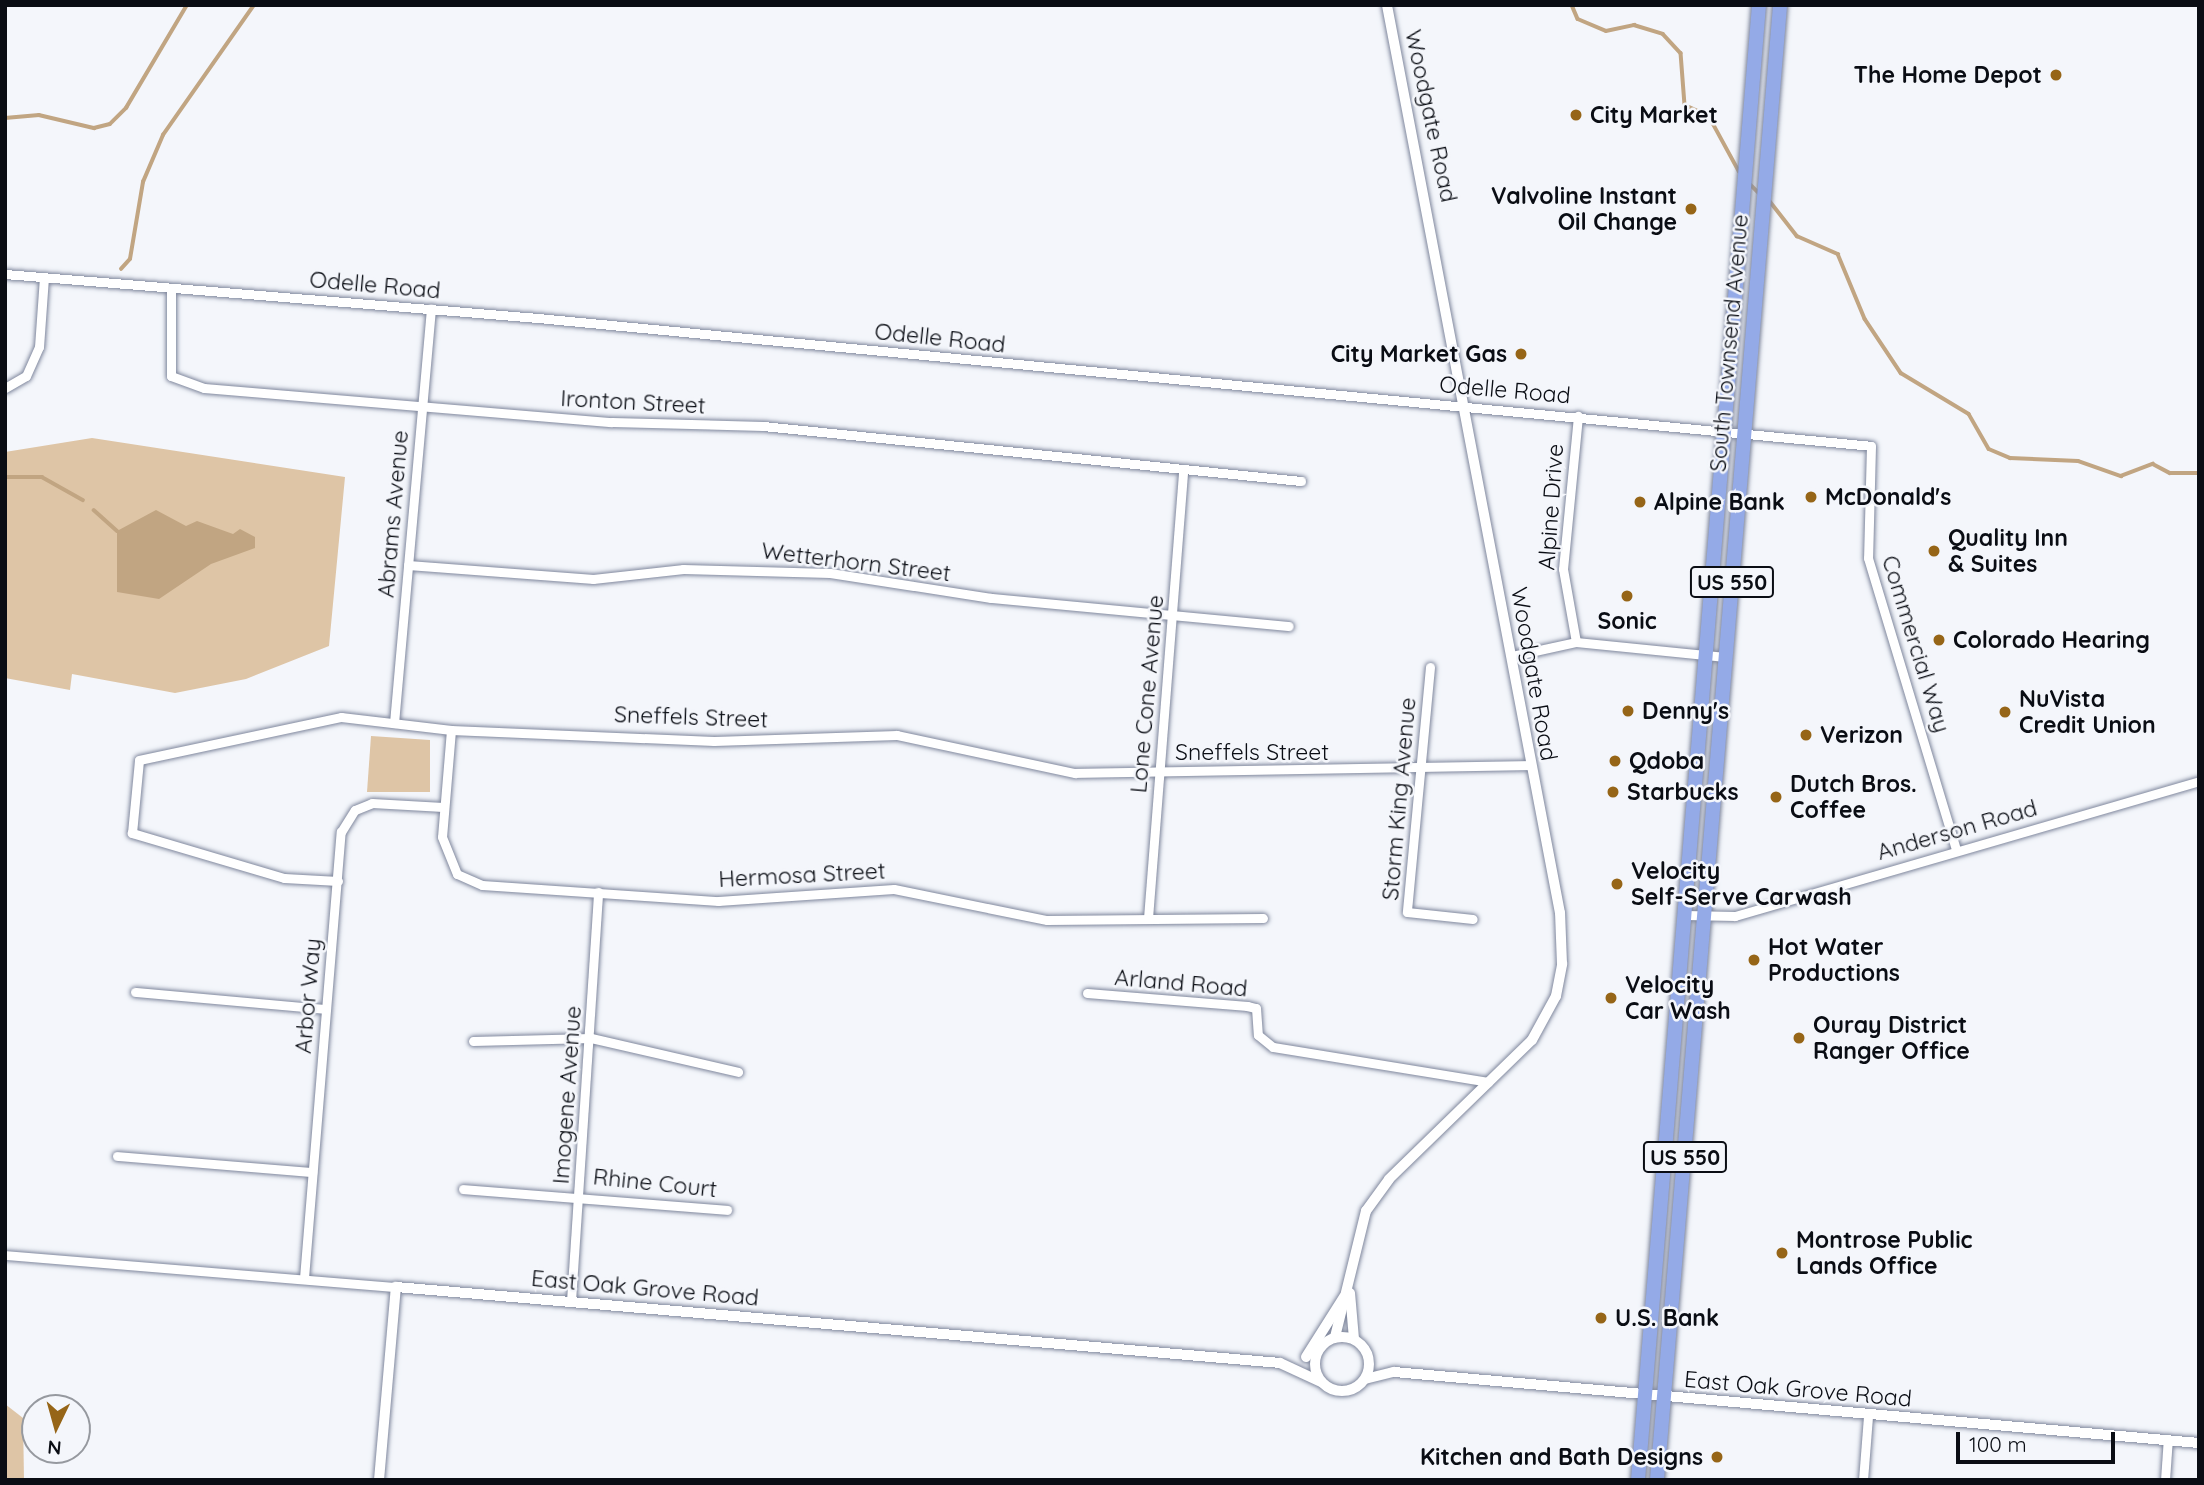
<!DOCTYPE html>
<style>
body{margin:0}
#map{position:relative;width:2204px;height:1485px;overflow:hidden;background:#f4f6fb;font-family:Quicksand,sans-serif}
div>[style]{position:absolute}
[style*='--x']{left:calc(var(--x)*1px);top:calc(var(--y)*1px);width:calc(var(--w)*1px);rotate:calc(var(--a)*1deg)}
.green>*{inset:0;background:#dec5a6}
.water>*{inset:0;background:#c1a582}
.stream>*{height:3.5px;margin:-1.75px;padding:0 1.75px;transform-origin:1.75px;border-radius:1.75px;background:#c1a582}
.roads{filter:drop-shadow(0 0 2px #7f879d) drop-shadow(0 0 2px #7f879d)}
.minor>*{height:9px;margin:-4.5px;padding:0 4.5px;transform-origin:4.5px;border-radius:4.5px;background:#fff}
.tertiary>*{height:10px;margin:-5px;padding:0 5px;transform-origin:5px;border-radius:5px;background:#fff}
.tertiary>.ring{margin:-5px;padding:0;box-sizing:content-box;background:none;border:10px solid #fff;border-radius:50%}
.trunk>*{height:14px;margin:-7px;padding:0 7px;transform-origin:7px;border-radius:7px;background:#94aae7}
.dots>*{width:19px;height:19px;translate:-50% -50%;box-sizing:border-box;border:4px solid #f4f6fb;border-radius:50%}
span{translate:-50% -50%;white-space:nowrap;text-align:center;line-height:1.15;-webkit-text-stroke:5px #f4f6fb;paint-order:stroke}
.shield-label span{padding:2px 5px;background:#f4f6fb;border:2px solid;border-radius:5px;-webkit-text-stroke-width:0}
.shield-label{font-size:21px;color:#0a0d14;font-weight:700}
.poi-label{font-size:23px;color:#0a0d14;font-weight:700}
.right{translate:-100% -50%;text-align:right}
.left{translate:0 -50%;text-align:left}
.street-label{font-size:23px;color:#0a0d14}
.frame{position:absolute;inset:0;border:7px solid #0a0d14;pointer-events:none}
.north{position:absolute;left:21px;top:1394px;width:70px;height:70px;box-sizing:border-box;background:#f4f6fb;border:2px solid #96999f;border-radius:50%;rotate:185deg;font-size:19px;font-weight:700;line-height:28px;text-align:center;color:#0a0d14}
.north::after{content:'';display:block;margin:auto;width:24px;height:32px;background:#966517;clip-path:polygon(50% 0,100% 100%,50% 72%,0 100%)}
.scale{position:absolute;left:1956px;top:1432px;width:159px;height:32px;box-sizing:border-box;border:4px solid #0a0d14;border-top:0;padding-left:9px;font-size:21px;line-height:24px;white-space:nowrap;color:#0a0d14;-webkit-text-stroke:5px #f4f6fb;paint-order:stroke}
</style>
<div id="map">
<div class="green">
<i style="clip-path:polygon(92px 438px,345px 477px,329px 646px,246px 679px,175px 693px,72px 674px,70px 690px,5px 678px,5px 452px)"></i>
<i style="clip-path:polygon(371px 736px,430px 740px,430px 792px,367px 792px)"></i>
<i style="clip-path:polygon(5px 1404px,23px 1418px,24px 1480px,5px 1480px)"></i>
</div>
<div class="water">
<i style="clip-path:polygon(156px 510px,186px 526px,197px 521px,233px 534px,240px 529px,255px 537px,255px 548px,211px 564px,159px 599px,117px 592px,117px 531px)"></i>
</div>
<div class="stream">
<i style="--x:1572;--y:5;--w:15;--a:67"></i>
<i style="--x:1578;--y:19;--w:30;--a:23"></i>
<i style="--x:1606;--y:31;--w:29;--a:-12"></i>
<i style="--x:1634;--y:25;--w:30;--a:17"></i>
<i style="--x:1663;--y:34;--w:26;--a:47"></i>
<i style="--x:1681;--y:53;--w:52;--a:85.6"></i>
<i style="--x:1685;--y:105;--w:26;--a:25"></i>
<i style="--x:1709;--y:116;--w:63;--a:61.4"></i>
<i style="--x:5;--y:118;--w:34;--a:-5"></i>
<i style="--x:39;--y:115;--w:57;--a:13.3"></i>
<i style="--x:94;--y:128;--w:16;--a:-14"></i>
<i style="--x:110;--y:124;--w:23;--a:-45"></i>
<i style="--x:126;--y:108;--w:120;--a:-59.4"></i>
<i style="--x:1748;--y:182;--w:17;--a:45"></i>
<i style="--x:1769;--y:200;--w:46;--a:52.1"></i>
<i style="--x:1797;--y:236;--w:45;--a:23.7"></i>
<i style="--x:1838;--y:254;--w:70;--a:67.4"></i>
<i style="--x:1865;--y:319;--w:65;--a:56.3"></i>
<i style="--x:1901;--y:373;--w:79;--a:31.1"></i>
<i style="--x:1969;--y:414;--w:40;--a:60.3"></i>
<i style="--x:1989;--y:449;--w:23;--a:23"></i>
<i style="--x:2010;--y:458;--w:68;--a:2.5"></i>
<i style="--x:2078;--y:461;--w:46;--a:19.2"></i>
<i style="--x:2121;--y:476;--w:34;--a:-21"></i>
<i style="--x:2153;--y:464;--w:19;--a:28"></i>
<i style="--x:2170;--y:473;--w:29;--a:0"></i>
<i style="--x:121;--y:269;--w:13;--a:-48"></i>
<i style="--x:130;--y:259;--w:78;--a:-80.4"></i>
<i style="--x:143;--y:182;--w:51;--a:-66.9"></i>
<i style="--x:163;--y:135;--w:159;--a:-55"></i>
<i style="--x:5;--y:477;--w:37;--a:0"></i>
<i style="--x:42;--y:477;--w:47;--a:29.3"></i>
<i style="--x:94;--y:510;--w:31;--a:42"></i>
</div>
<div class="roads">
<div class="minor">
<i style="--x:5;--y:274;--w:535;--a:4.72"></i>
<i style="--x:538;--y:318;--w:1339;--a:5.48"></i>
<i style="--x:1871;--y:446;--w:112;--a:91.5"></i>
<i style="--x:1868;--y:558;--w:304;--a:73.2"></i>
<i style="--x:171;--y:288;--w:88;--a:90"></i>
<i style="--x:171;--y:376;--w:35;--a:20"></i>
<i style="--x:204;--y:388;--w:409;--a:4.8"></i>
<i style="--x:612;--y:422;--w:151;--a:1.5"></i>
<i style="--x:763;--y:426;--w:541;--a:5.84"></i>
<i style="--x:5;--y:388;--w:24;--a:-30"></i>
<i style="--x:26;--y:376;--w:32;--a:-66"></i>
<i style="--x:39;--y:347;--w:69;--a:-85.9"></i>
<i style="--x:408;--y:565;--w:186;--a:4.3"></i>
<i style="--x:593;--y:579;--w:91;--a:-6.3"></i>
<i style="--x:683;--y:569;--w:147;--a:1.6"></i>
<i style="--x:830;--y:573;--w:163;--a:8.8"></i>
<i style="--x:991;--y:598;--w:299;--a:5.4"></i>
<i style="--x:1576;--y:642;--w:74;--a:-100.1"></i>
<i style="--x:1563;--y:569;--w:154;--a:-84.4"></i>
<i style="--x:1512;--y:656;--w:66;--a:-12.3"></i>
<i style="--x:1576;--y:642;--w:150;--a:5.7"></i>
<i style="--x:1430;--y:667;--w:246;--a:95.4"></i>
<i style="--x:1407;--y:912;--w:66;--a:6.1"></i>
<i style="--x:394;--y:723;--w:416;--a:-84.9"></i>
<i style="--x:451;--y:730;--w:107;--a:94.8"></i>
<i style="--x:442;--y:837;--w:40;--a:68"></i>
<i style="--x:457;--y:874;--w:27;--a:24"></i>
<i style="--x:482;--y:885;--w:237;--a:3.9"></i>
<i style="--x:718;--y:901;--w:176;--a:-3.9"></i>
<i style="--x:894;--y:889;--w:156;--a:11.5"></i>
<i style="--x:1047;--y:920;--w:216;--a:-0.5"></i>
<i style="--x:338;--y:881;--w:54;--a:-176.8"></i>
<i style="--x:284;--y:878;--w:159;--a:-163.5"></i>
<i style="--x:132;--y:833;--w:73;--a:-84.5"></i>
<i style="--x:139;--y:760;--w:207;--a:-12"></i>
<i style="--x:341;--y:717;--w:111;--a:6.7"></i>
<i style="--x:451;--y:730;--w:263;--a:2.4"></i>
<i style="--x:714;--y:741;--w:183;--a:-1.9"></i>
<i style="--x:897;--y:735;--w:182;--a:12.1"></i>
<i style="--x:1075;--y:773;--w:454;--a:-1"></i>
<i style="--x:1685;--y:915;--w:50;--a:1.1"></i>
<i style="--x:1735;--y:916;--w:483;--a:-16.2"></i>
<i style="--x:1148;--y:918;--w:447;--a:-85.5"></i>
<i style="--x:135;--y:992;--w:191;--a:5.1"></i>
<i style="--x:1087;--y:993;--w:161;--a:4.6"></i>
<i style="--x:1247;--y:1006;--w:9;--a:13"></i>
<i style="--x:1256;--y:1008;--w:27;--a:86"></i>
<i style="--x:1258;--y:1035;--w:19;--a:39"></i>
<i style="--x:1273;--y:1047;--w:218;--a:9.2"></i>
<i style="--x:473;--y:1041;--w:118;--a:-1.5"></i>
<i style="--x:591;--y:1038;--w:151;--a:13"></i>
<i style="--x:117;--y:1156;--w:196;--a:4.7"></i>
<i style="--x:463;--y:1189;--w:265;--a:4.5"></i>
<i style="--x:5;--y:1255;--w:392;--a:4.7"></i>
<i style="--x:304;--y:1278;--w:448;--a:-85.3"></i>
<i style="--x:341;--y:832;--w:26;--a:-58"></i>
<i style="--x:355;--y:810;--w:18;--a:-22"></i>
<i style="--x:372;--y:803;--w:71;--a:3.2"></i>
<i style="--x:571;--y:1301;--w:410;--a:-86.2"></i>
<i style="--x:1863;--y:1480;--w:64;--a:-85.5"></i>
<i style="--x:2165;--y:1480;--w:39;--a:-86"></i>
</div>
<div class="tertiary">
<i style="--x:1350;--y:1293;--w:46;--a:85"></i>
<i class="ring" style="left:1315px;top:1337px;width:44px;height:44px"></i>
<i style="--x:1335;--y:1337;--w:130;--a:-76.2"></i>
<i style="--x:1366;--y:1211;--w:39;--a:-54"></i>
<i style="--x:1389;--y:1179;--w:199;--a:-44.2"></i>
<i style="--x:1532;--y:1040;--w:50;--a:-61.4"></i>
<i style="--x:1556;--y:996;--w:33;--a:-79"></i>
<i style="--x:1562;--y:964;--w:51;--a:-92.2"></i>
<i style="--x:1560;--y:913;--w:924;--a:-100.79"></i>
<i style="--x:1306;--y:1357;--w:71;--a:-57.7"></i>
<i style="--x:1365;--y:1379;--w:30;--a:-14"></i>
<i style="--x:1394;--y:1372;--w:808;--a:5.04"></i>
<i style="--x:379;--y:1480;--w:194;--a:-85"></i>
<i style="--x:396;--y:1287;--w:887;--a:4.91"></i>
<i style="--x:1280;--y:1363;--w:45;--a:24.9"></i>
</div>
<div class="trunk">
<i style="--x:1638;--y:1480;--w:1480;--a:-85.31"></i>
<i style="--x:1657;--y:1480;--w:1480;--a:-85.23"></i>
</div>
</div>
<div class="dots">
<i style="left:2056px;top:75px;background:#966517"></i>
<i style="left:1576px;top:115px;background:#966517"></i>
<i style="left:1691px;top:209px;background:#966517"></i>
<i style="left:1521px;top:354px;background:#966517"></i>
<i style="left:1811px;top:497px;background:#966517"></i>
<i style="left:1640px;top:502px;background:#966517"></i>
<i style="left:1934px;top:551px;background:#966517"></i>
<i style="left:1627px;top:596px;background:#966517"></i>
<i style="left:1939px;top:640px;background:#966517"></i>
<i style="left:1628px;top:711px;background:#966517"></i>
<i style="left:2005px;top:712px;background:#966517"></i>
<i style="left:1806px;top:735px;background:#966517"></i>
<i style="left:1615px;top:761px;background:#966517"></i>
<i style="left:1613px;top:792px;background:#966517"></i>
<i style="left:1776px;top:797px;background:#966517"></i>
<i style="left:1617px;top:884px;background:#966517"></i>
<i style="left:1754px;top:960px;background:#966517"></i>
<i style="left:1611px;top:998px;background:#966517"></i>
<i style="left:1799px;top:1038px;background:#966517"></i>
<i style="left:1782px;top:1253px;background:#966517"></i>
<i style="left:1601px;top:1318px;background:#966517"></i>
<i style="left:1717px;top:1457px;background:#966517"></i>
</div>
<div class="shield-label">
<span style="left:1732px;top:582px">US 550</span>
<span style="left:1685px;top:1157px">US 550</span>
</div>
<div class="poi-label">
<span class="right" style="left:2042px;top:75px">The Home Depot</span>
<span class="left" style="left:1590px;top:115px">City Market</span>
<span class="right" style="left:1677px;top:209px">Valvoline Instant<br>Oil Change</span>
<span class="right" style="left:1507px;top:354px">City Market Gas</span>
<span class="left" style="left:1825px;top:497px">McDonald's</span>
<span class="left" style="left:1654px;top:502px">Alpine Bank</span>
<span class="left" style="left:1948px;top:551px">Quality Inn<br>&amp; Suites</span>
<span style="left:1627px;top:621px">Sonic</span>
<span class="left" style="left:1953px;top:640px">Colorado Hearing</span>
<span class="left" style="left:2019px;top:712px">NuVista<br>Credit Union</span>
<span class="left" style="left:1642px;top:711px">Denny's</span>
<span class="left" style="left:1820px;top:735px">Verizon</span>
<span class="left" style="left:1629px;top:761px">Qdoba</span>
<span class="left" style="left:1790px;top:797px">Dutch Bros.<br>Coffee</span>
<span class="left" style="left:1627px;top:792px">Starbucks</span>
<span class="left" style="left:1631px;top:884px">Velocity<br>Self-Serve Carwash</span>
<span class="left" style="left:1768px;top:960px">Hot Water<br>Productions</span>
<span class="left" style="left:1625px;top:998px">Velocity<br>Car Wash</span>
<span class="left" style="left:1813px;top:1038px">Ouray District<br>Ranger Office</span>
<span class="left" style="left:1796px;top:1253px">Montrose Public<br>Lands Office</span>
<span class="left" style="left:1615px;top:1318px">U.S. Bank</span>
<span class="right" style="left:1703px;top:1457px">Kitchen and Bath Designs</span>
</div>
<div class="street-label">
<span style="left:1431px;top:116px;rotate:78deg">Woodgate Road</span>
<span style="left:375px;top:285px;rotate:5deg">Odelle Road</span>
<span style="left:940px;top:338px;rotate:6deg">Odelle Road</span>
<span style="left:1729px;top:343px;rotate:-85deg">South Townsend Avenue</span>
<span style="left:1505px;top:390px;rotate:5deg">Odelle Road</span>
<span style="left:633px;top:402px;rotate:3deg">Ironton Street</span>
<span style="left:1551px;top:507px;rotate:-86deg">Alpine Drive</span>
<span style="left:393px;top:514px;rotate:-85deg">Abrams Avenue</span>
<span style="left:856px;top:562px;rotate:7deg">Wetterhorn Street</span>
<span style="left:1916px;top:644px;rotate:73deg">Commercial Way</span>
<span style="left:1534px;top:674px;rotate:80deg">Woodgate Road</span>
<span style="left:1147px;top:694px;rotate:-85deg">Lone Cone Avenue</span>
<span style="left:691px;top:717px;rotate:2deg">Sneffels Street</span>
<span style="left:1252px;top:752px">Sneffels Street</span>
<span style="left:1399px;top:799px;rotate:-85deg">Storm King Avenue</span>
<span style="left:1957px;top:830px;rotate:-16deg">Anderson Road</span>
<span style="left:802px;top:875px;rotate:-3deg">Hermosa Street</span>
<span style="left:1181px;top:983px;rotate:5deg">Arland Road</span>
<span style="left:308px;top:996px;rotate:-85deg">Arbor Way</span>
<span style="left:567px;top:1095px;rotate:-86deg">Imogene Avenue</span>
<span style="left:655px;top:1183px;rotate:6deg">Rhine Court</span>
<span style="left:645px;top:1288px;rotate:5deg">East Oak Grove Road</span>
<span style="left:1798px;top:1389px;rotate:5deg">East Oak Grove Road</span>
</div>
<div class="frame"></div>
<div class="north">N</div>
<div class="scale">100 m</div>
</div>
